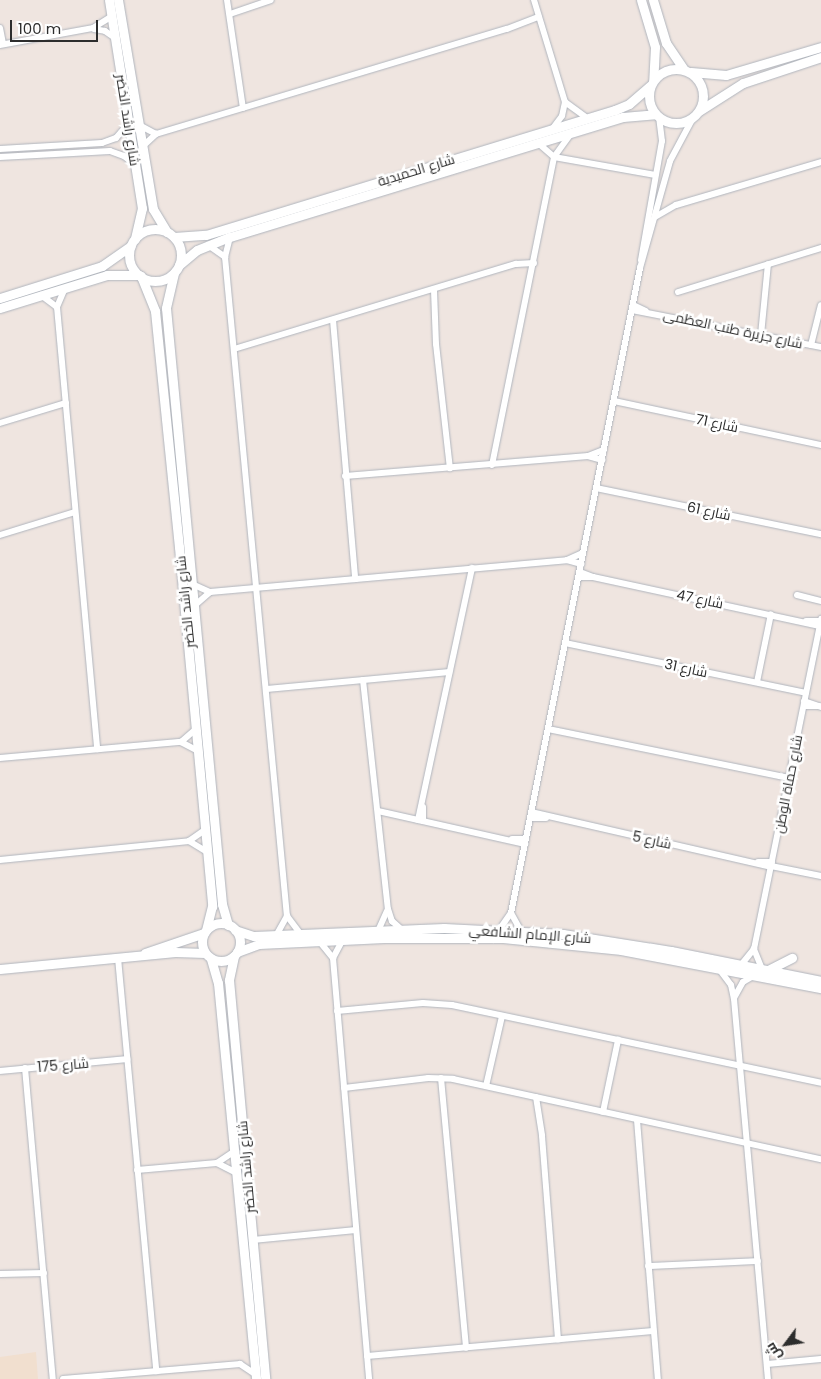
<!DOCTYPE html>
<meta charset="utf-8">
<style>
body{margin:0}
#map{position:relative;width:821px;height:1379px;overflow:hidden;background:#efe5e0;font-family:Poppins,Cairo,sans-serif}
div>[style]{position:absolute}
[style*='--x']{left:calc(var(--x)*1px);top:calc(var(--y)*1px);width:calc(var(--w)*1px);rotate:calc(var(--a)*1deg)}
.education>*{inset:0;background:#f1dfcf}
.roads{filter:drop-shadow(0 0 1px #b0b5bd) drop-shadow(0 0 1px #b0b5bd)}
.street>*{height:6px;margin:-3px;padding:0 3px;transform-origin:3px;border-radius:3px;background:#fff}
.secondary>*{height:9px;margin:-4.5px;padding:0 4.5px;transform-origin:4.5px;border-radius:4.5px;background:#fff}
.secondary>.ring{margin:-4.5px;padding:0;box-sizing:content-box;background:none;border:9px solid #fff;border-radius:50%}
span{translate:-50% -50%;white-space:nowrap;text-align:center;line-height:1.15;-webkit-text-stroke:5px #fff;paint-order:stroke}
.street-label{font-size:14px;color:#2d2d2d}
.north{position:absolute;left:761px;top:1319px;width:50px;height:50px;-webkit-text-stroke:4px #fff;paint-order:stroke;rotate:239deg;font-size:14px;font-weight:700;line-height:20px;text-align:center;color:#2d2d2d}
.north::after{content:'';display:block;margin:auto;width:18px;height:22px;background:#2d2d2d;clip-path:polygon(50% 0,100% 100%,50% 72%,0 100%)}
.scale{position:absolute;left:10px;top:20px;width:88px;height:22px;box-sizing:border-box;border:2px solid #2d2d2d;border-top:0;padding-left:6px;font-size:15px;line-height:18px;white-space:nowrap;color:#2d2d2d;-webkit-text-stroke:4px #fff;paint-order:stroke}
</style>
<div id="map">
<div class="education">
<i style="clip-path:polygon(36px 1352px,38px 1379px,0 1379px,0 1357px)"></i>
</div>
<div class="roads">
<div class="street">
<i style="--x:227;--y:0;--w:109;--a:81.6"></i>
<i style="--x:534;--y:0;--w:107;--a:73.1"></i>
<i style="--x:565;--y:102;--w:14;--a:102"></i>
<i style="--x:562;--y:116;--w:15;--a:127"></i>
<i style="--x:230;--y:14;--w:43;--a:-18.9"></i>
<i style="--x:0;--y:28;--w:16;--a:79"></i>
<i style="--x:94;--y:29;--w:11;--a:10"></i>
<i style="--x:105;--y:31;--w:12;--a:35"></i>
<i style="--x:0;--y:45;--w:95;--a:-10.4"></i>
<i style="--x:93;--y:28;--w:22;--a:-32"></i>
<i style="--x:565;--y:102;--w:27;--a:36"></i>
<i style="--x:139;--y:125;--w:19;--a:28"></i>
<i style="--x:538;--y:143;--w:21;--a:41"></i>
<i style="--x:554;--y:157;--w:103;--a:10.1"></i>
<i style="--x:143;--y:146;--w:18;--a:-43"></i>
<i style="--x:156;--y:134;--w:366;--a:-16.7"></i>
<i style="--x:507;--y:29;--w:34;--a:-21"></i>
<i style="--x:0;--y:149;--w:102;--a:-3.4"></i>
<i style="--x:102;--y:143;--w:15;--a:-20"></i>
<i style="--x:116;--y:138;--w:20;--a:-49"></i>
<i style="--x:0;--y:157;--w:110;--a:-3.1"></i>
<i style="--x:110;--y:151;--w:15;--a:20"></i>
<i style="--x:124;--y:156;--w:14;--a:39"></i>
<i style="--x:655;--y:217;--w:24;--a:-30"></i>
<i style="--x:676;--y:205;--w:151;--a:-16.5"></i>
<i style="--x:230;--y:237;--w:21;--a:104"></i>
<i style="--x:225;--y:257;--w:662;--a:84.63"></i>
<i style="--x:287;--y:916;--w:21;--a:53"></i>
<i style="--x:208;--y:245;--w:21;--a:35"></i>
<i style="--x:641;--y:260;--w:121;--a:-80"></i>
<i style="--x:662;--y:141;--w:23;--a:-97"></i>
<i style="--x:65;--y:288;--w:21;--a:113"></i>
<i style="--x:57;--y:307;--w:444;--a:84.8"></i>
<i style="--x:434;--y:290;--w:54;--a:87.9"></i>
<i style="--x:436;--y:344;--w:125;--a:83.6"></i>
<i style="--x:678;--y:292;--w:150;--a:-17.1"></i>
<i style="--x:41;--y:295;--w:20;--a:37"></i>
<i style="--x:633;--y:305;--w:14;--a:25"></i>
<i style="--x:632;--y:310;--w:193;--a:11.1"></i>
<i style="--x:333;--y:320;--w:260;--a:85.1"></i>
<i style="--x:761;--y:335;--w:71;--a:-84.4"></i>
<i style="--x:811;--y:345;--w:41;--a:-76"></i>
<i style="--x:234;--y:349;--w:295;--a:-16.8"></i>
<i style="--x:516;--y:264;--w:18;--a:-3"></i>
<i style="--x:614;--y:401;--w:212;--a:12"></i>
<i style="--x:0;--y:423;--w:69;--a:-16.9"></i>
<i style="--x:588;--y:456;--w:15;--a:16"></i>
<i style="--x:492;--y:465;--w:314;--a:-78.6"></i>
<i style="--x:554;--y:157;--w:29;--a:-54"></i>
<i style="--x:345;--y:476;--w:244;--a:-4.7"></i>
<i style="--x:588;--y:456;--w:17;--a:-21"></i>
<i style="--x:596;--y:488;--w:230;--a:11.6"></i>
<i style="--x:0;--y:535;--w:78;--a:-17"></i>
<i style="--x:567;--y:560;--w:15;--a:16"></i>
<i style="--x:580;--y:572;--w:14;--a:21"></i>
<i style="--x:579;--y:577;--w:14;--a:0"></i>
<i style="--x:593;--y:577;--w:232;--a:12.2"></i>
<i style="--x:192;--y:584;--w:20;--a:24"></i>
<i style="--x:210;--y:592;--w:358;--a:-5.1"></i>
<i style="--x:567;--y:560;--w:17;--a:-24"></i>
<i style="--x:797;--y:595;--w:25;--a:14"></i>
<i style="--x:194;--y:606;--w:21;--a:-41"></i>
<i style="--x:806;--y:621;--w:15;--a:0"></i>
<i style="--x:565;--y:643;--w:246;--a:11.7"></i>
<i style="--x:363;--y:680;--w:230;--a:83.8"></i>
<i style="--x:388;--y:909;--w:13;--a:72"></i>
<i style="--x:392;--y:921;--w:12;--a:42"></i>
<i style="--x:757;--y:682;--w:69;--a:-78.4"></i>
<i style="--x:267;--y:689;--w:183;--a:-5.3"></i>
<i style="--x:804;--y:701;--w:18;--a:19"></i>
<i style="--x:804;--y:706;--w:15;--a:0"></i>
<i style="--x:548;--y:729;--w:246;--a:11.5"></i>
<i style="--x:181;--y:742;--w:21;--a:-41"></i>
<i style="--x:0;--y:758;--w:182;--a:-5.1"></i>
<i style="--x:181;--y:742;--w:19;--a:28"></i>
<i style="--x:423;--y:807;--w:14;--a:90"></i>
<i style="--x:378;--y:811;--w:151;--a:12.7"></i>
<i style="--x:531;--y:812;--w:246;--a:12.9"></i>
<i style="--x:530;--y:818;--w:16;--a:0"></i>
<i style="--x:418;--y:820;--w:258;--a:-77.9"></i>
<i style="--x:512;--y:839;--w:14;--a:0"></i>
<i style="--x:189;--y:841;--w:21;--a:31"></i>
<i style="--x:0;--y:860;--w:190;--a:-5.7"></i>
<i style="--x:189;--y:841;--w:21;--a:-35"></i>
<i style="--x:758;--y:862;--w:14;--a:0"></i>
<i style="--x:771;--y:866;--w:51;--a:11.3"></i>
<i style="--x:511;--y:913;--w:21;--a:61"></i>
<i style="--x:499;--y:930;--w:21;--a:-55"></i>
<i style="--x:511;--y:913;--w:658;--a:-78.69"></i>
<i style="--x:640;--y:268;--w:111;--a:-74.3"></i>
<i style="--x:670;--y:161;--w:51;--a:-61.9"></i>
<i style="--x:378;--y:931;--w:22;--a:-66"></i>
<i style="--x:277;--y:934;--w:21;--a:-61"></i>
<i style="--x:320;--y:942;--w:21;--a:51"></i>
<i style="--x:333;--y:958;--w:423;--a:85.1"></i>
<i style="--x:118;--y:958;--w:415;--a:84.7"></i>
<i style="--x:333;--y:958;--w:19;--a:-62"></i>
<i style="--x:741;--y:965;--w:21;--a:-51"></i>
<i style="--x:719;--y:969;--w:20;--a:53"></i>
<i style="--x:731;--y:985;--w:14;--a:78"></i>
<i style="--x:734;--y:999;--w:382;--a:84.9"></i>
<i style="--x:762;--y:969;--w:22;--a:-112"></i>
<i style="--x:754;--y:949;--w:337;--a:-78.5"></i>
<i style="--x:734;--y:998;--w:18;--a:-61"></i>
<i style="--x:743;--y:982;--w:14;--a:-30"></i>
<i style="--x:337;--y:1011;--w:86;--a:-5.3"></i>
<i style="--x:423;--y:1003;--w:29;--a:4"></i>
<i style="--x:452;--y:1005;--w:377;--a:11.9"></i>
<i style="--x:25;--y:1068;--w:312;--a:84.9"></i>
<i style="--x:0;--y:1071;--w:128;--a:-5.4"></i>
<i style="--x:441;--y:1078;--w:271;--a:84.7"></i>
<i style="--x:486;--y:1086;--w:72;--a:-77.1"></i>
<i style="--x:344;--y:1088;--w:85;--a:-6.8"></i>
<i style="--x:428;--y:1078;--w:25;--a:2"></i>
<i style="--x:453;--y:1079;--w:377;--a:12.3"></i>
<i style="--x:536;--y:1097;--w:39;--a:81"></i>
<i style="--x:542;--y:1136;--w:204;--a:85.5"></i>
<i style="--x:603;--y:1112;--w:74;--a:-78.2"></i>
<i style="--x:637;--y:1120;--w:260;--a:85.4"></i>
<i style="--x:217;--y:1163;--w:22;--a:-34"></i>
<i style="--x:137;--y:1170;--w:80;--a:-5"></i>
<i style="--x:217;--y:1163;--w:22;--a:27"></i>
<i style="--x:253;--y:1240;--w:103;--a:-5.5"></i>
<i style="--x:648;--y:1266;--w:110;--a:-2.6"></i>
<i style="--x:0;--y:1274;--w:44;--a:-1.3"></i>
<i style="--x:367;--y:1356;--w:287;--a:-5"></i>
<i style="--x:767;--y:1364;--w:54;--a:-5.3"></i>
<i style="--x:63;--y:1379;--w:178;--a:-4.8"></i>
<i style="--x:240;--y:1364;--w:18;--a:34"></i>
</div>
<div class="secondary">
<i style="--x:109;--y:0;--w:211;--a:81"></i>
<i style="--x:142;--y:208;--w:32;--a:103"></i>
<i style="--x:118;--y:0;--w:212;--a:80.5"></i>
<i style="--x:153;--y:209;--w:27;--a:59"></i>
<i style="--x:641;--y:0;--w:49;--a:73.4"></i>
<i style="--x:655;--y:47;--w:33;--a:93"></i>
<i style="--x:653;--y:0;--w:45;--a:73.2"></i>
<i style="--x:666;--y:43;--w:32;--a:56"></i>
<i class="ring" style="left:649px;top:69px;width:45px;height:45px"></i>
<i style="--x:691;--y:72;--w:35;--a:5"></i>
<i style="--x:726;--y:75;--w:99;--a:-16.4"></i>
<i style="--x:699;--y:111;--w:52;--a:-32.5"></i>
<i style="--x:743;--y:83;--w:82;--a:-18.4"></i>
<i class="ring" style="left:129px;top:229px;width:43px;height:43px"></i>
<i style="--x:174;--y:237;--w:32;--a:-4"></i>
<i style="--x:206;--y:235;--w:428;--a:-17"></i>
<i style="--x:615;--y:110;--w:15;--a:-23"></i>
<i style="--x:629;--y:104;--w:28;--a:-41"></i>
<i style="--x:179;--y:265;--w:23;--a:-40"></i>
<i style="--x:197;--y:250;--w:35;--a:-22"></i>
<i style="--x:230;--y:237;--w:411;--a:-17"></i>
<i style="--x:623;--y:117;--w:32;--a:-5"></i>
<i style="--x:174;--y:273;--w:36;--a:103"></i>
<i style="--x:166;--y:308;--w:599;--a:84.63"></i>
<i style="--x:222;--y:904;--w:22;--a:74"></i>
<i style="--x:141;--y:276;--w:38;--a:68"></i>
<i style="--x:155;--y:311;--w:237;--a:84.2"></i>
<i style="--x:179;--y:547;--w:361;--a:84.7"></i>
<i style="--x:212;--y:906;--w:25;--a:104"></i>
<i style="--x:0;--y:298;--w:107;--a:-17.4"></i>
<i style="--x:102;--y:266;--w:35;--a:-35"></i>
<i style="--x:0;--y:308;--w:112;--a:-17.1"></i>
<i style="--x:107;--y:275;--w:32;--a:0"></i>
<i class="ring" style="left:202px;top:923px;width:29px;height:29px"></i>
<i style="--x:235;--y:930;--w:20;--a:18"></i>
<i style="--x:254;--y:936;--w:190;--a:-2.4"></i>
<i style="--x:444;--y:928;--w:119;--a:2.9"></i>
<i style="--x:563;--y:934;--w:109;--a:8.9"></i>
<i style="--x:671;--y:951;--w:153;--a:11.3"></i>
<i style="--x:237;--y:952;--w:23;--a:-20"></i>
<i style="--x:259;--y:944;--w:125;--a:-2.7"></i>
<i style="--x:384;--y:938;--w:119;--a:0"></i>
<i style="--x:503;--y:938;--w:119;--a:5.8"></i>
<i style="--x:621;--y:950;--w:204;--a:10.8"></i>
<i style="--x:145;--y:953;--w:62;--a:-18.7"></i>
<i style="--x:234;--y:956;--w:25;--a:102"></i>
<i style="--x:229;--y:980;--w:401;--a:84.8"></i>
<i style="--x:211;--y:959;--w:25;--a:74"></i>
<i style="--x:218;--y:983;--w:398;--a:84.5"></i>
<i style="--x:0;--y:969;--w:176;--a:-5.5"></i>
<i style="--x:175;--y:952;--w:30;--a:2"></i>
<i style="--x:768;--y:970;--w:27;--a:-27"></i>
</div>
</div>
<div class="street-label">
<span style="left:128px;top:120px;rotate:81deg">شارع راشد الخضر</span>
<span style="left:416px;top:170px;rotate:-17deg">شارع الحميدية</span>
<span style="left:733px;top:329px;rotate:12deg">شارع جزيرة طنب العظمى</span>
<span style="left:717px;top:423px;rotate:12deg">شارع 71</span>
<span style="left:709px;top:511px;rotate:12deg">شارع 61</span>
<span style="left:700px;top:599px;rotate:12deg">شارع 47</span>
<span style="left:185px;top:602px;rotate:-96deg">شارع راشد الخضر</span>
<span style="left:686px;top:668px;rotate:12deg">شارع 31</span>
<span style="left:788px;top:784px;rotate:-79deg">شارع حماة الوطن</span>
<span style="left:652px;top:840px;rotate:12deg">شارع 5</span>
<span style="left:530px;top:934px;rotate:4deg">شارع الإمام الشافعي</span>
<span style="left:63px;top:1065px;rotate:-5deg">شارع 175</span>
<span style="left:246px;top:1167px;rotate:-95deg">شارع راشد الخضر</span>
</div>
<div class="north">ش</div>
<div class="scale">100 m</div>
</div>
